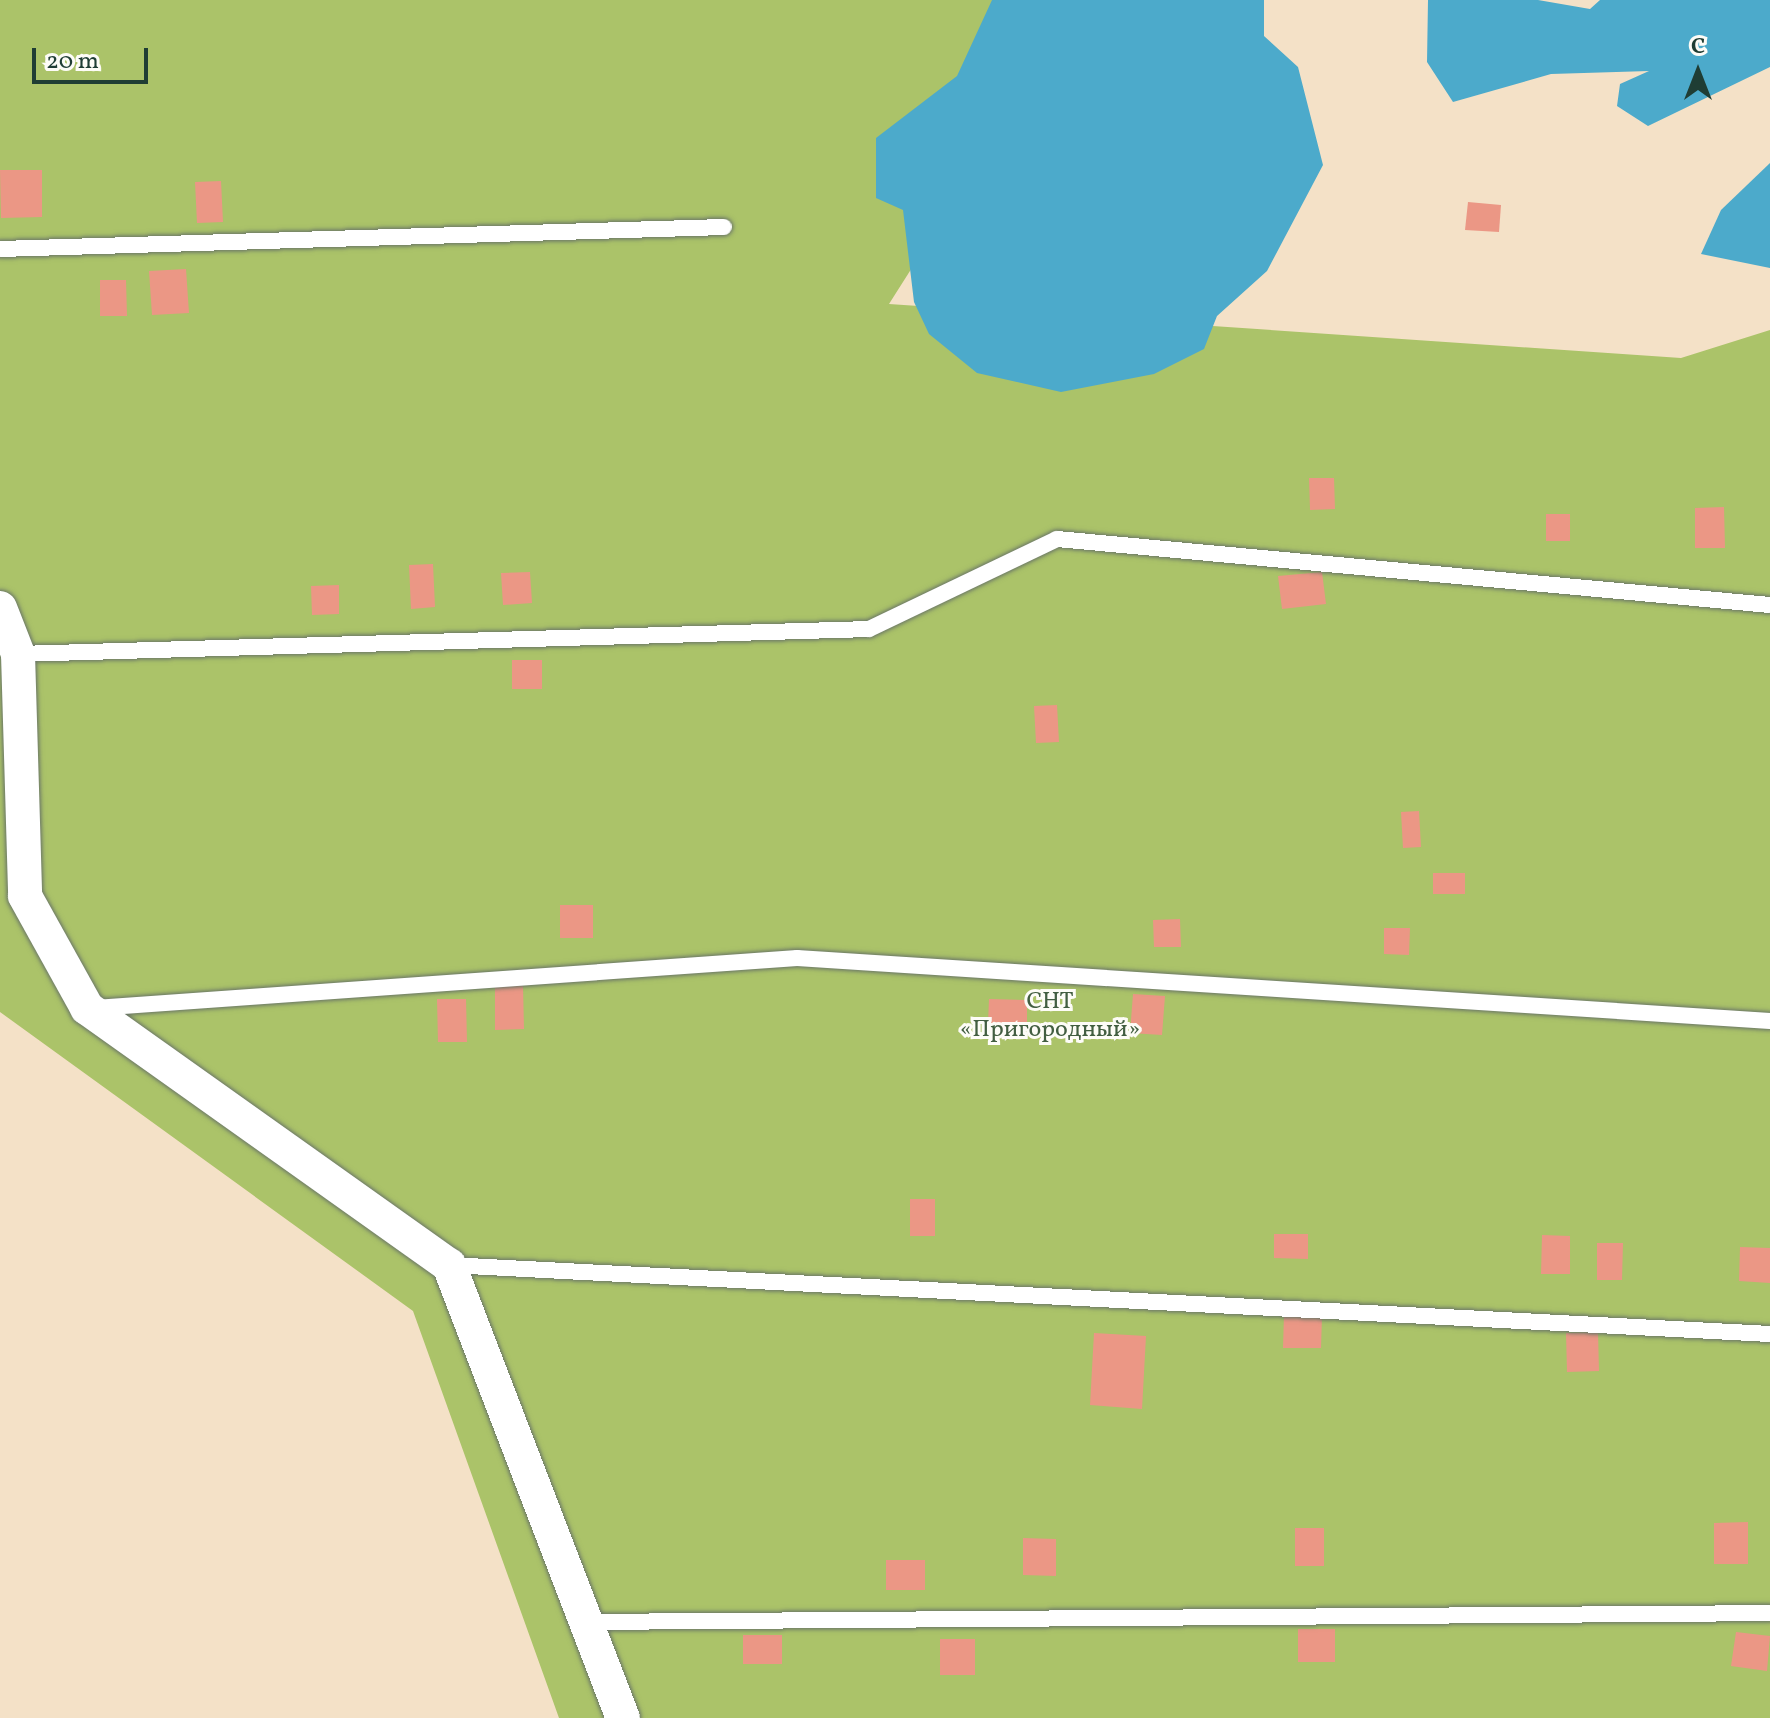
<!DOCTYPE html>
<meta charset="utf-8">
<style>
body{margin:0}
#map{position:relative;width:1770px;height:1718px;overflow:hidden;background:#f4e1c7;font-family:Vollkorn,serif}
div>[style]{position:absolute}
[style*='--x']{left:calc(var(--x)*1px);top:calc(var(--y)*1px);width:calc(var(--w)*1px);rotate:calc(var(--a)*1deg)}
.green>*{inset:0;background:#abc369}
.water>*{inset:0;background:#4caacb}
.building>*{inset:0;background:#eb9785}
.roads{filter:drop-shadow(0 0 2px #6a7667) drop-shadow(0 0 2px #6a7667)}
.service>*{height:16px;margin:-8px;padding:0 8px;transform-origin:8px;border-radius:8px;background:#fff}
.minor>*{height:34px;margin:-17px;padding:0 17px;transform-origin:17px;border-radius:17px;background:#fff}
span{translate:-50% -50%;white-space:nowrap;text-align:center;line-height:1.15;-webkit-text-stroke:6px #fdfcf7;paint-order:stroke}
.park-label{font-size:24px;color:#425e41}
.north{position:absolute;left:1658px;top:32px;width:80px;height:80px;-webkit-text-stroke:6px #fdfcf7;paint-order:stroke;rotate:0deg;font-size:22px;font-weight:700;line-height:32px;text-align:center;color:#1f3d34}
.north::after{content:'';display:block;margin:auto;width:28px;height:36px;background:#1f3d34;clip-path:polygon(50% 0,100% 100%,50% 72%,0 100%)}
.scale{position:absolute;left:32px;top:48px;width:116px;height:36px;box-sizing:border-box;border:4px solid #1f3d34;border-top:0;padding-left:10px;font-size:24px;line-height:28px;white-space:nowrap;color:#1f3d34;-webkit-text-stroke:6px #fdfcf7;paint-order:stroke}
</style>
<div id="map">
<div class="green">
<i style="clip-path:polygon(0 0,1082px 0,889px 304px,1681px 358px,1770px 330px,1770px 1718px,559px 1718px,413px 1311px,0 1012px)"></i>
</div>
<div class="water">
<i style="clip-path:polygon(992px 0,1264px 0,1264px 36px,1298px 67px,1323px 165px,1267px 271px,1217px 316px,1204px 349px,1154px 374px,1061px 392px,977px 373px,929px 334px,914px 302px,903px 210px,876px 198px,876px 138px,957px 76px)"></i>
<i style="clip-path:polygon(1428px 0,1538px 0,1590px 9px,1600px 0,1770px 0,1770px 67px,1648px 126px,1617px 106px,1620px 84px,1649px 71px,1551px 74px,1453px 102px,1427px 62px)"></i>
<i style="clip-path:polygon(1770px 163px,1770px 268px,1701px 254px,1721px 210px)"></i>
</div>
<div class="building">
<i style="clip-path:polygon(0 170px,42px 170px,42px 217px,1px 218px)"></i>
<i style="clip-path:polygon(221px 181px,223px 222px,197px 223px,195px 182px)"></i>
<i style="clip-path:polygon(1468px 202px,1501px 205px,1499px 232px,1465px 230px)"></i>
<i style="clip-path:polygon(186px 269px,189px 313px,152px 315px,149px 271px)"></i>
<i style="clip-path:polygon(100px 280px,126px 280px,127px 316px,100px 316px)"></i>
<i style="clip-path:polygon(1309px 478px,1334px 478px,1335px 509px,1310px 510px)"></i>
<i style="clip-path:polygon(1724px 507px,1725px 548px,1695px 548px,1695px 508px)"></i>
<i style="clip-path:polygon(1546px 514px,1570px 514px,1570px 541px,1546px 541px)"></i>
<i style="clip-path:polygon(433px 564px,435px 607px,411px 609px,409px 565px)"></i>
<i style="clip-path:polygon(530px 572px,532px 603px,503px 605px,501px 573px)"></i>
<i style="clip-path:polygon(1322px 572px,1326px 604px,1282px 609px,1278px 576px)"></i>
<i style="clip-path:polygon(339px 585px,339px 614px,312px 615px,311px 586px)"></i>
<i style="clip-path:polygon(512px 660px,542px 660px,542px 689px,512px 689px)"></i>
<i style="clip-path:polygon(1057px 705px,1059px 742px,1036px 743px,1034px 706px)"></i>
<i style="clip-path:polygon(1419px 811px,1421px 847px,1403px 848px,1401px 812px)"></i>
<i style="clip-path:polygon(1433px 873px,1465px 873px,1465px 894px,1433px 894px)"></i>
<i style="clip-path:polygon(560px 905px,593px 905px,593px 938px,560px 938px)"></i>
<i style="clip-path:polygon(1180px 919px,1181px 947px,1154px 947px,1153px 920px)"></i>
<i style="clip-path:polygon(1384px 928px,1410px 928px,1409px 955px,1384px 954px)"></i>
<i style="clip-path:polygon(495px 986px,523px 986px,524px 1029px,495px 1030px)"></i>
<i style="clip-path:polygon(1133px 994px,1165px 996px,1162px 1035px,1130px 1033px)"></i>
<i style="clip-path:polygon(437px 999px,466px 999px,467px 1042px,438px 1042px)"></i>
<i style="clip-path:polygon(989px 999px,1027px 1000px,1027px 1026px,988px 1025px)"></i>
<i style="clip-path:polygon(910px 1199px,935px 1199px,935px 1236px,910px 1236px)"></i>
<i style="clip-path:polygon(1274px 1234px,1308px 1234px,1308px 1259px,1274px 1258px)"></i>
<i style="clip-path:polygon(1542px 1235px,1570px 1236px,1570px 1274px,1541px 1274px)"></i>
<i style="clip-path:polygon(1597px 1243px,1623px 1243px,1622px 1280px,1597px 1280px)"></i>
<i style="clip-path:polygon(1740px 1247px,1770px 1248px,1770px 1283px,1739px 1281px)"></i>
<i style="clip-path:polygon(1284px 1314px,1322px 1315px,1321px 1348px,1283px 1348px)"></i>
<i style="clip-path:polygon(1598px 1332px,1599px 1371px,1567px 1372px,1566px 1333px)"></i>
<i style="clip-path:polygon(1094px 1333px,1146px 1336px,1142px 1409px,1090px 1405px)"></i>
<i style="clip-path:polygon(1748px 1522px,1748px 1564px,1714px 1564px,1714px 1523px)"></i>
<i style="clip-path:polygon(1295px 1528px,1324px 1528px,1324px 1566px,1295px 1566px)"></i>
<i style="clip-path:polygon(1023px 1538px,1056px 1539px,1056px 1576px,1023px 1575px)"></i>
<i style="clip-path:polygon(886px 1560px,925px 1560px,925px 1590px,886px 1590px)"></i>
<i style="clip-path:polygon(1298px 1629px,1335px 1629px,1335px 1662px,1298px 1662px)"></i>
<i style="clip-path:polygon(1736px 1632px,1770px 1636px,1767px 1671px,1731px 1666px)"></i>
<i style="clip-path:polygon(743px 1635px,782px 1635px,782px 1664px,743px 1664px)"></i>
<i style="clip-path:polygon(940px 1639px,975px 1639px,975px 1675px,940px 1675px)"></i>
</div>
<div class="roads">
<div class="service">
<i style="--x:0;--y:249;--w:724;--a:-1.74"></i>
<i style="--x:18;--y:654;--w:851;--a:-1.68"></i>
<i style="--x:869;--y:629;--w:208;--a:-25.6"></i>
<i style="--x:1057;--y:539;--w:716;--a:5.29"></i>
<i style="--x:95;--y:1008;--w:704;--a:-4.07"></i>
<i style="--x:797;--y:958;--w:975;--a:3.7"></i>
<i style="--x:449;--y:1265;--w:1323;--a:2.99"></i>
<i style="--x:584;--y:1622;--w:1186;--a:-0.43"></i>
</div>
<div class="minor">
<i style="--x:0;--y:608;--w:49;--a:68.6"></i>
<i style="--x:18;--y:654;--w:242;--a:88.3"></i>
<i style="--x:25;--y:896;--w:128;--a:61"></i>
<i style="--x:87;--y:1008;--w:444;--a:35.4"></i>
<i style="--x:449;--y:1265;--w:485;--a:69"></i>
</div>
</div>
<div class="park-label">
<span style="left:1050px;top:1017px">СНТ<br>«Пригородный»</span>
</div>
<div class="north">С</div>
<div class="scale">20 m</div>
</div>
